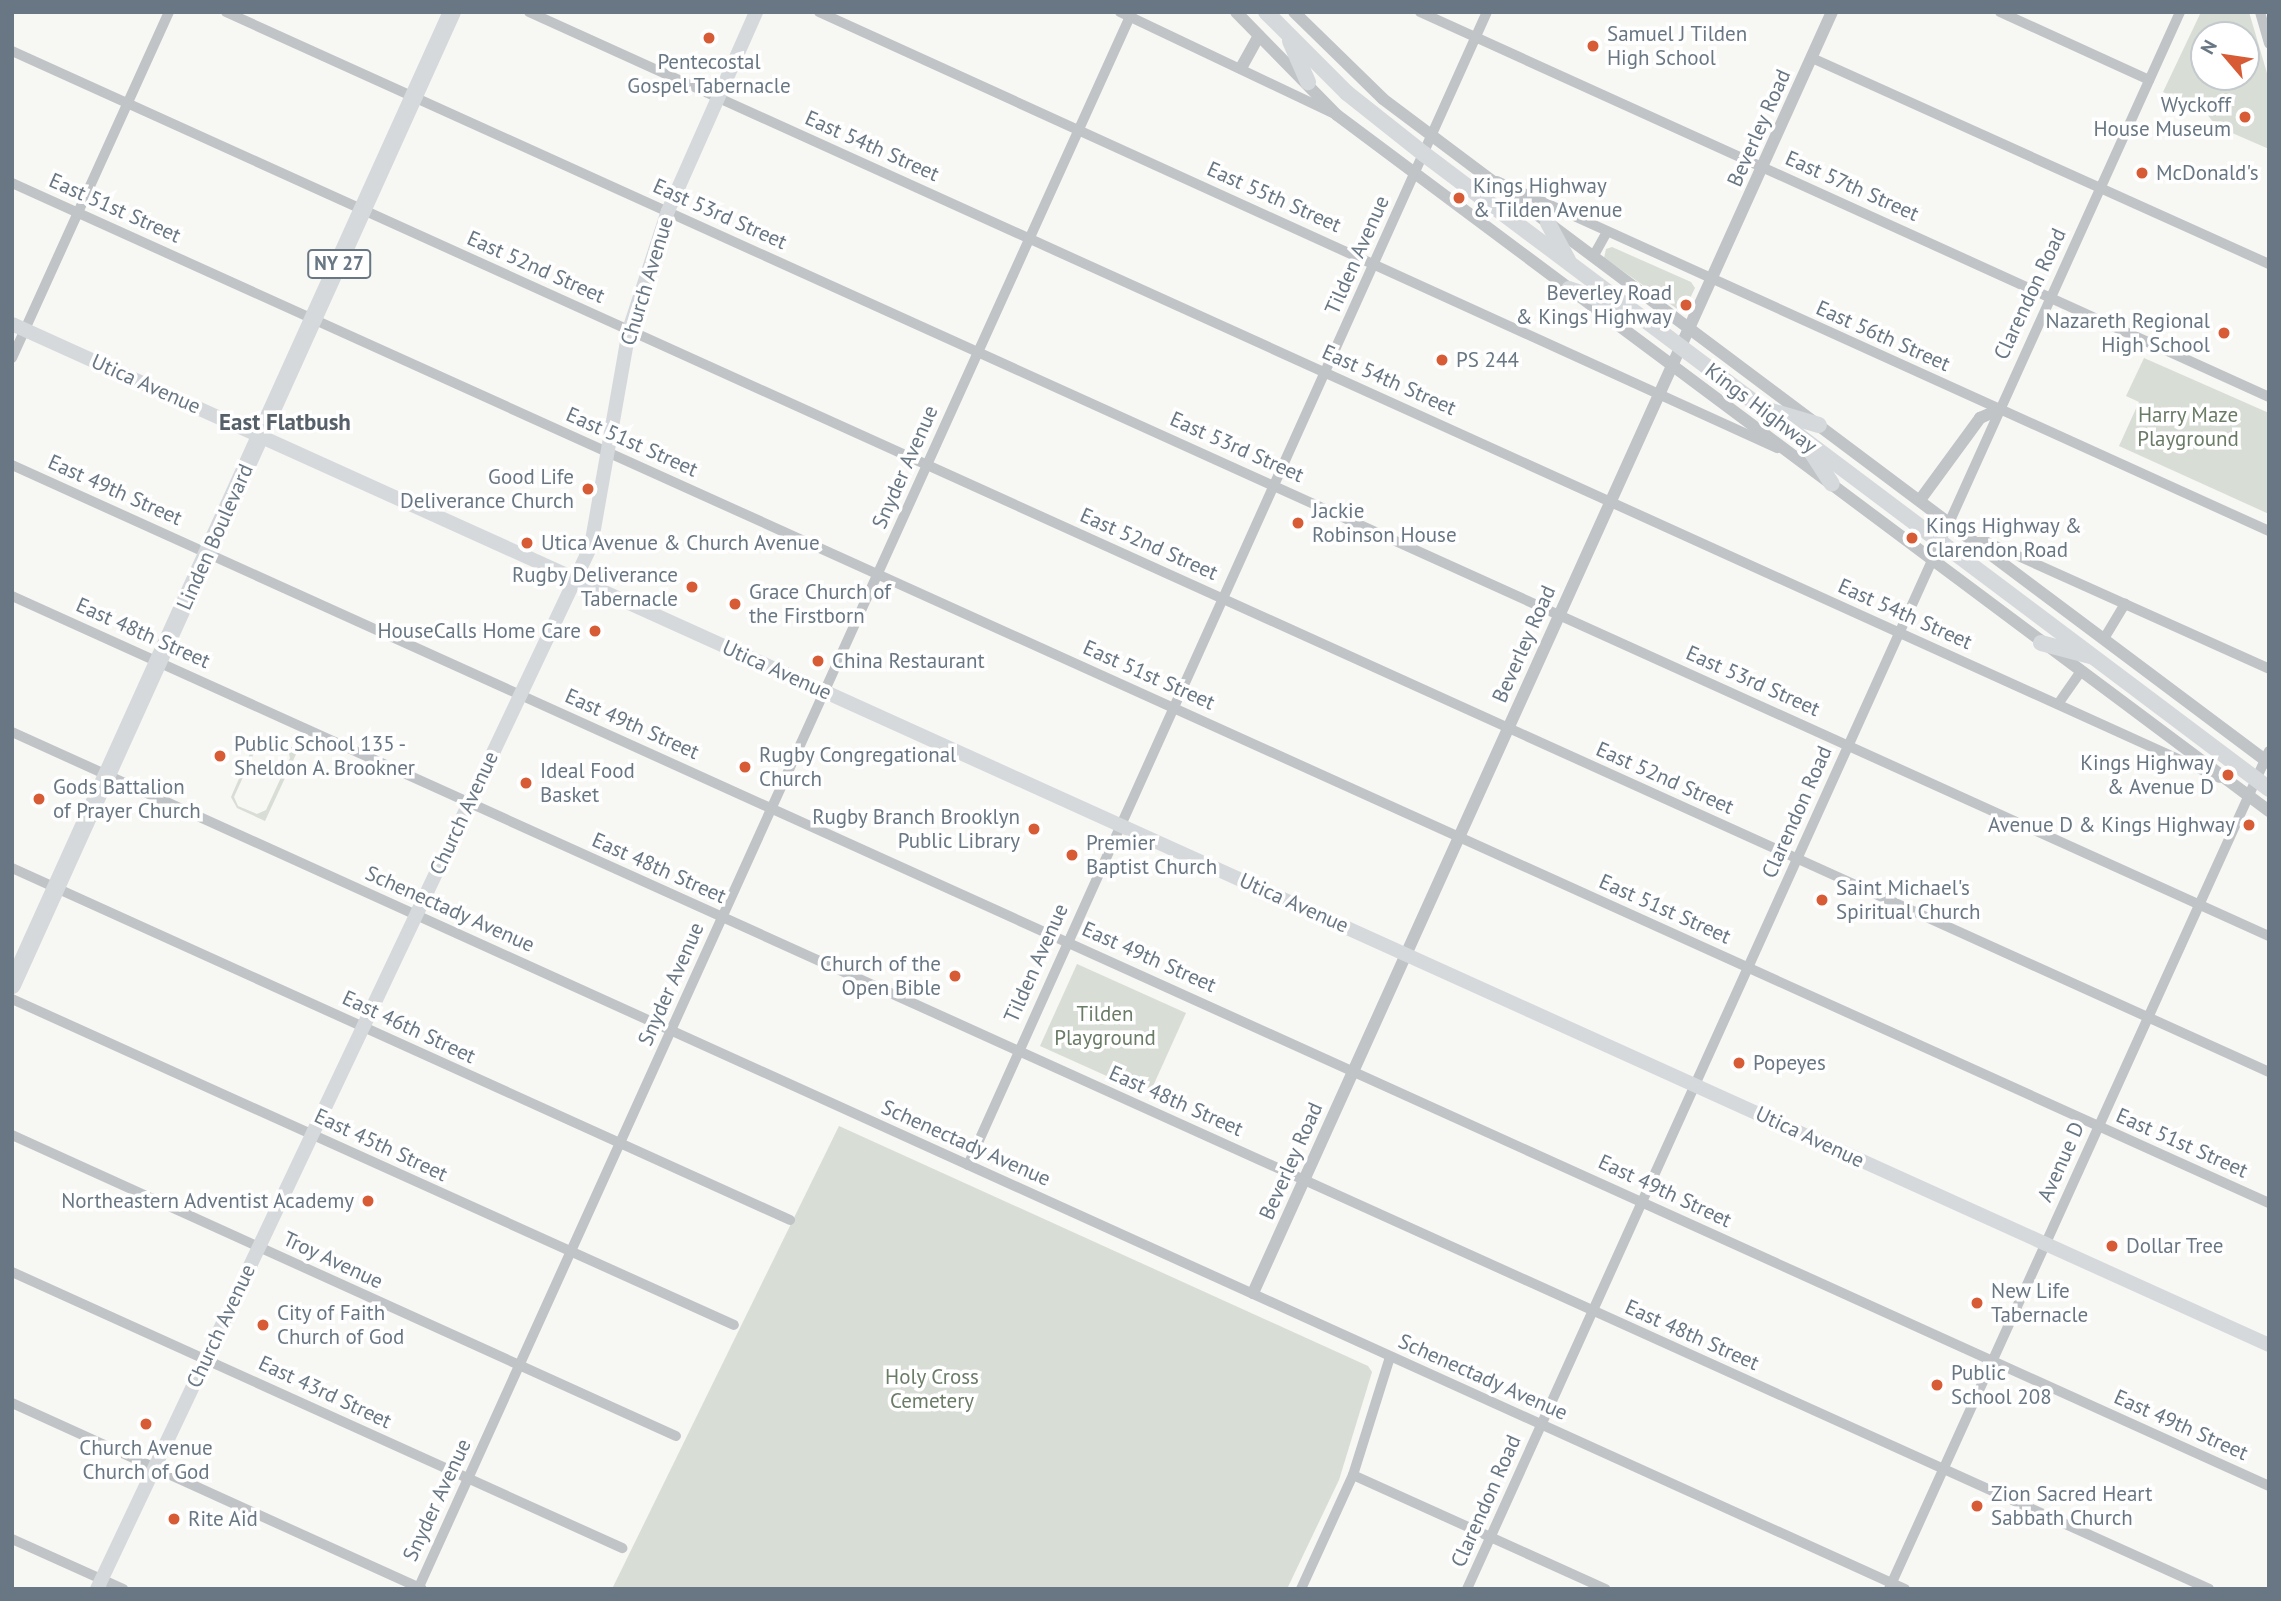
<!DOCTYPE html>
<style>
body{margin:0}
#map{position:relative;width:2281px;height:1601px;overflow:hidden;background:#f7f7f4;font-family:"PT Sans",sans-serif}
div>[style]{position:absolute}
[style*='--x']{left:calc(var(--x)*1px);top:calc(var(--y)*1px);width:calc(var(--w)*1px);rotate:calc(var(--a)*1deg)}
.green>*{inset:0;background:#d8ddd5}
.minor>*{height:10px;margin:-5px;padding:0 5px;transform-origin:5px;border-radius:5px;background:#c0c4c7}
.tertiary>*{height:12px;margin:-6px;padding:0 6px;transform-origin:6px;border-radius:6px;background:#c0c4c7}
.secondary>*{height:14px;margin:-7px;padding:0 7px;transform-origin:7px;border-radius:7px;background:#d5d9dc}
.primary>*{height:16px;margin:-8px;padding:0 8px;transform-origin:8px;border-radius:8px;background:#d5d9dc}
.trunk>*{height:18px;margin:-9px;padding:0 9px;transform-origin:9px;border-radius:9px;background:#d5d9dc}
.dots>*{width:19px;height:19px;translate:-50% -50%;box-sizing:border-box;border:4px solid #fff;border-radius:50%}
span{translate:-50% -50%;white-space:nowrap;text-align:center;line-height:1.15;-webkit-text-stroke:7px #fff;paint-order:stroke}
.shield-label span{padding:2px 5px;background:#fff;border:2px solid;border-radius:5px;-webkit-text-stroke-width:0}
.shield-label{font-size:19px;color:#687783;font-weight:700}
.poi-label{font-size:21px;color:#687783}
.left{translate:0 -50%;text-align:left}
.right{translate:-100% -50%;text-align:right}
.street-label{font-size:21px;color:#687783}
.park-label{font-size:21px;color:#6a7b66}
.neighbourhood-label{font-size:23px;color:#556069;font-weight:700}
.frame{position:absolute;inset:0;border:14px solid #687783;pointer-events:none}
.north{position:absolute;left:2190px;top:21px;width:70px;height:70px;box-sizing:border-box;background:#fff;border:2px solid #c3c9cd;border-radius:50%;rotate:299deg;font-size:19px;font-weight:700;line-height:28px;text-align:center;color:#687783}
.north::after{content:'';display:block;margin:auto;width:24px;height:32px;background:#d75b34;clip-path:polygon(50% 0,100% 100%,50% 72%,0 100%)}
</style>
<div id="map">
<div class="green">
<i style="clip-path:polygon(evenodd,2201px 12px,2249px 12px,2269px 80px,2269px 149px,2216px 126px,2204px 110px,2163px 92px,2201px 12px,2204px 35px,2246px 35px,2246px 77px,2204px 77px,2204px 35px)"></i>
<i style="clip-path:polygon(1612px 247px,1691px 282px,1695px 288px,1683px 313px,1604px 258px,1606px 249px)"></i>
<i style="clip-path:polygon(2144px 358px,2269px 413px,2269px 514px,2119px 446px,2139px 402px,2126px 396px)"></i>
<i style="clip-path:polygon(evenodd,269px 737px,298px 750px,265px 821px,237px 808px,231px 797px,255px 742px,269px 737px,268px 740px,288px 749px,290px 758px,266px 810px,257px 814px,238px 806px,234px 797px,258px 744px,268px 740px)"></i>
<i style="clip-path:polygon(1077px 964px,1186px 1013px,1149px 1095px,1040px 1046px)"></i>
<i style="clip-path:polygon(839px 1126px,1368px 1366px,1372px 1372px,1339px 1480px,1287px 1589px,612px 1589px)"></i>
</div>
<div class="minor">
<i style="--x:226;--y:12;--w:2242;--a:24.34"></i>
<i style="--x:529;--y:12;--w:1856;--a:24.37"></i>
<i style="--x:819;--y:12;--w:1053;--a:24.47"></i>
<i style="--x:1120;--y:12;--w:236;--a:25.4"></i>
<i style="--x:1420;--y:12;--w:932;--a:24.39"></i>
<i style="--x:2000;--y:12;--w:164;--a:24.5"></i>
<i style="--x:2260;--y:12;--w:33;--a:74"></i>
<i style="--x:12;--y:51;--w:2477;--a:24.34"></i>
<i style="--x:1812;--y:58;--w:501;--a:24.26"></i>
<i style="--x:1497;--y:181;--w:848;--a:24.39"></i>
<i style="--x:12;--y:183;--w:2477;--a:24.32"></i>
<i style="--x:1593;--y:257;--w:29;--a:-61"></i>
<i style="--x:12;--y:358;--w:380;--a:-65.6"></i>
<i style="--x:12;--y:465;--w:2477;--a:24.34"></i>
<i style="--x:1974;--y:542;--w:13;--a:0"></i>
<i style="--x:1987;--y:542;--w:309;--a:24.2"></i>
<i style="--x:12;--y:596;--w:2411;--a:24.32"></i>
<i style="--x:2105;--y:637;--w:39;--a:-59"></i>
<i style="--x:2058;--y:704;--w:38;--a:-55"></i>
<i style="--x:12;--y:732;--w:2078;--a:24.36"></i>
<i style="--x:12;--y:868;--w:854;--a:24.34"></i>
<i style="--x:12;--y:999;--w:792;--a:24.3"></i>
<i style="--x:12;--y:1135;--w:729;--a:24.39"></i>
<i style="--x:968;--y:1165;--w:1264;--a:-65.77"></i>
<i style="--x:12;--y:1272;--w:670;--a:24.34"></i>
<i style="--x:12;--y:1403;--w:450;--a:24.4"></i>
<i style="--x:1353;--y:1475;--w:277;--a:24.3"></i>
<i style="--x:12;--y:1539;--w:122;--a:24.2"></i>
<i style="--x:418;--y:1589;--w:1731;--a:-65.64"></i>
<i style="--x:1301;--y:1589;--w:125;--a:-65.5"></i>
<i style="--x:1353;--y:1475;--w:124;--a:-72.6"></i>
<i style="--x:1467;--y:1589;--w:1731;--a:-65.67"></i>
<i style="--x:1889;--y:1589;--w:920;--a:-65.61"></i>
</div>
<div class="tertiary">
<i style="--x:1236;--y:12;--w:144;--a:45.6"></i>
<i style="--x:1337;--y:115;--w:1163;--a:36.75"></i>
<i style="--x:1294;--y:12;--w:124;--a:44.3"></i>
<i style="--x:1383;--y:99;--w:1107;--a:36.85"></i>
<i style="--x:1241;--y:68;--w:37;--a:-61"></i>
<i style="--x:1920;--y:500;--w:102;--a:-53.8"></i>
<i style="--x:1980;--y:418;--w:20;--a:-24"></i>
<i style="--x:1253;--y:1293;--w:1406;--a:-65.68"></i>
</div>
<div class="secondary">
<i style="--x:12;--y:324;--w:2477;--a:24.34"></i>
<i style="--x:97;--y:1589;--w:1154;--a:-64.66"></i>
<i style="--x:591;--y:546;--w:219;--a:-80"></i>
<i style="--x:629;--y:330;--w:125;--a:-71.9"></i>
<i style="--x:668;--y:211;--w:218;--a:-66.1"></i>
</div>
<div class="primary">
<i style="--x:1266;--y:12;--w:115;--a:45"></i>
<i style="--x:1347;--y:93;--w:98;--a:38.4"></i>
<i style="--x:1424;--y:154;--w:1057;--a:36.92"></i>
<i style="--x:1290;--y:41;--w:45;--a:66.3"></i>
<i style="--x:1548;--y:223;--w:42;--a:61.6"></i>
<i style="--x:1569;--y:289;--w:51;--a:18.4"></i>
<i style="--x:1768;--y:410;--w:53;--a:16.4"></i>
<i style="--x:1810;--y:450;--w:40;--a:57.1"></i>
<i style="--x:2041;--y:643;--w:51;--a:14.9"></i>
</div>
<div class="trunk">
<i style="--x:12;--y:985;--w:1068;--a:-65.67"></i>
</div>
<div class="dots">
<i style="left:709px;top:38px;background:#d75b34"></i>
<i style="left:1593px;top:46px;background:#d75b34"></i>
<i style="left:2245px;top:117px;background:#d75b34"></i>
<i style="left:2142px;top:173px;background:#d75b34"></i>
<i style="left:1459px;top:198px;background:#d75b34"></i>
<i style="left:1686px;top:305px;background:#d75b34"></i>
<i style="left:2224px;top:333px;background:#d75b34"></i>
<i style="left:1442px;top:360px;background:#d75b34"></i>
<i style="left:588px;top:489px;background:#d75b34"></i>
<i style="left:1298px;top:523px;background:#d75b34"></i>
<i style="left:1912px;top:538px;background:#d75b34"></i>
<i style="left:527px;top:543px;background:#d75b34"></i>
<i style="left:692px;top:587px;background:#d75b34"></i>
<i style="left:735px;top:604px;background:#d75b34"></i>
<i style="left:595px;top:631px;background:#d75b34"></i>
<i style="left:818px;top:661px;background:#d75b34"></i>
<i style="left:220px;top:756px;background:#d75b34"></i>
<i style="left:745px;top:767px;background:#d75b34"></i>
<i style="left:2228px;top:775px;background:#d75b34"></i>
<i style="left:526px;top:783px;background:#d75b34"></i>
<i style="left:39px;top:799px;background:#d75b34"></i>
<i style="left:2249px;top:825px;background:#d75b34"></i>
<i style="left:1034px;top:829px;background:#d75b34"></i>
<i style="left:1072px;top:855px;background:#d75b34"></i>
<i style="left:1822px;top:900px;background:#d75b34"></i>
<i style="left:955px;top:976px;background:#d75b34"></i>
<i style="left:1739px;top:1063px;background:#d75b34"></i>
<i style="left:368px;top:1201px;background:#d75b34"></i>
<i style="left:2112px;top:1246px;background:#d75b34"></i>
<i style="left:1977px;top:1303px;background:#d75b34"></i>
<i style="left:263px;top:1325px;background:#d75b34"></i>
<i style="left:1937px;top:1385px;background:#d75b34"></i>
<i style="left:146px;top:1424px;background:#d75b34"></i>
<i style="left:1977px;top:1506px;background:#d75b34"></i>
<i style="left:174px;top:1519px;background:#d75b34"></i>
</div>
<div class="shield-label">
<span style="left:339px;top:264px">NY 27</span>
</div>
<div class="poi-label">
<span class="left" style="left:1607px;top:46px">Samuel J Tilden<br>High School</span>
<span style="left:709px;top:74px">Pentecostal<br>Gospel Tabernacle</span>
<span class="right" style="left:2231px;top:117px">Wyckoff<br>House Museum</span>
<span class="left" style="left:2156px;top:173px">McDonald's</span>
<span class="left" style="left:1473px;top:198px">Kings Highway<br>&amp; Tilden Avenue</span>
<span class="right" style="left:1672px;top:305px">Beverley Road<br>&amp; Kings Highway</span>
<span class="right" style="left:2210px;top:333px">Nazareth Regional<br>High School</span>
<span class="left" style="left:1456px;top:360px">PS 244</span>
<span class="right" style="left:574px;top:489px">Good Life<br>Deliverance Church</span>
<span class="left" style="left:1312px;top:523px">Jackie<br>Robinson House</span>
<span class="left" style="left:1926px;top:538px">Kings Highway &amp;<br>Clarendon Road</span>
<span class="left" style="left:541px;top:543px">Utica Avenue &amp; Church Avenue</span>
<span class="right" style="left:678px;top:587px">Rugby Deliverance<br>Tabernacle</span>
<span class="left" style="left:749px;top:604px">Grace Church of<br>the Firstborn</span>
<span class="right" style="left:581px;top:631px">HouseCalls Home Care</span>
<span class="left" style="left:832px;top:661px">China Restaurant</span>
<span class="left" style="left:234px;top:756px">Public School 135 -<br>Sheldon A. Brookner</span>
<span class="left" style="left:759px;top:767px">Rugby Congregational<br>Church</span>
<span class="right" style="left:2214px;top:775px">Kings Highway<br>&amp; Avenue D</span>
<span class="left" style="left:540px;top:783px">Ideal Food<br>Basket</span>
<span class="left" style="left:53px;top:799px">Gods Battalion<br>of Prayer Church</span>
<span class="right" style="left:1020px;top:829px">Rugby Branch Brooklyn<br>Public Library</span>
<span class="right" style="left:2235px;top:825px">Avenue D &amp; Kings Highway</span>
<span class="left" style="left:1086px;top:855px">Premier<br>Baptist Church</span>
<span class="left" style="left:1836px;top:900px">Saint Michael's<br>Spiritual Church</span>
<span class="right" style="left:941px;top:976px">Church of the<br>Open Bible</span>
<span class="left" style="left:1753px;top:1063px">Popeyes</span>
<span class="right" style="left:354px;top:1201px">Northeastern Adventist Academy</span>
<span class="left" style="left:2126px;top:1246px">Dollar Tree</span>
<span class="left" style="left:1991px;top:1303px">New Life<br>Tabernacle</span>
<span class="left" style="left:277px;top:1325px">City of Faith<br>Church of God</span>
<span class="left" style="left:1951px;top:1385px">Public<br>School 208</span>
<span style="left:146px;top:1460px">Church Avenue<br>Church of God</span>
<span class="left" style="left:1991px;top:1506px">Zion Sacred Heart<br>Sabbath Church</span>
<span class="left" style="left:188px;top:1519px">Rite Aid</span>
</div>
<div class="street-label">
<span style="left:1759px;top:128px;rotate:-66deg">Beverley Road</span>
<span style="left:872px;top:146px;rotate:24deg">East 54th Street</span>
<span style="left:1852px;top:186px;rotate:24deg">East 57th Street</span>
<span style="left:1274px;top:197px;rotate:24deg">East 55th Street</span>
<span style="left:115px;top:208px;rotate:24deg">East 51st Street</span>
<span style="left:720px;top:214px;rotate:24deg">East 53rd Street</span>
<span style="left:1357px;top:255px;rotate:-66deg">Tilden Avenue</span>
<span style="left:536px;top:267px;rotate:24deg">East 52nd Street</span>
<span style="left:647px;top:281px;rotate:-73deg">Church Avenue</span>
<span style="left:2030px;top:294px;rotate:-65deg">Clarendon Road</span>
<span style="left:1883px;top:336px;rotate:24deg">East 56th Street</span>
<span style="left:1389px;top:380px;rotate:24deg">East 54th Street</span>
<span style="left:146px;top:384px;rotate:24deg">Utica Avenue</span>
<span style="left:1761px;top:408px;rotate:37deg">Kings Highway</span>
<span style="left:632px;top:442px;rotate:24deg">East 51st Street</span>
<span style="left:1237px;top:447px;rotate:24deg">East 53rd Street</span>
<span style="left:905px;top:467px;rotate:-66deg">Snyder Avenue</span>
<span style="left:115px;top:490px;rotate:24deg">East 49th Street</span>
<span style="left:215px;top:537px;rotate:-66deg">Linden Boulevard</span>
<span style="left:1149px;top:544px;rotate:24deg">East 52nd Street</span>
<span style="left:1905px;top:614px;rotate:24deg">East 54th Street</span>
<span style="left:143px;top:633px;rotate:24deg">East 48th Street</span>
<span style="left:1524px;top:644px;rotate:-66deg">Beverley Road</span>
<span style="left:777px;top:670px;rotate:24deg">Utica Avenue</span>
<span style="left:1149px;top:675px;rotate:24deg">East 51st Street</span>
<span style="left:1753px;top:681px;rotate:24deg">East 53rd Street</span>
<span style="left:632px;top:724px;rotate:24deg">East 49th Street</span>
<span style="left:1665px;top:778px;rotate:24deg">East 52nd Street</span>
<span style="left:1797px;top:812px;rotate:-66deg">Clarendon Road</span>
<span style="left:464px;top:813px;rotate:-65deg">Church Avenue</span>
<span style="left:659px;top:868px;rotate:24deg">East 48th Street</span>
<span style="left:1294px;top:903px;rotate:24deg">Utica Avenue</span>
<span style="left:450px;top:909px;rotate:24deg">Schenectady Avenue</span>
<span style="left:1665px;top:909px;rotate:24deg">East 51st Street</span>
<span style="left:1149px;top:957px;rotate:24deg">East 49th Street</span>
<span style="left:1036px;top:963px;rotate:-66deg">Tilden Avenue</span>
<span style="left:671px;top:984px;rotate:-66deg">Snyder Avenue</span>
<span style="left:409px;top:1027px;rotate:25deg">East 46th Street</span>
<span style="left:1176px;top:1101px;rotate:24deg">East 48th Street</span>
<span style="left:1810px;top:1137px;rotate:25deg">Utica Avenue</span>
<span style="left:966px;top:1143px;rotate:24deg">Schenectady Avenue</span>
<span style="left:2182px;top:1143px;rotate:24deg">East 51st Street</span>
<span style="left:381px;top:1145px;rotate:25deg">East 45th Street</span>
<span style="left:1291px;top:1161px;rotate:-66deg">Beverley Road</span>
<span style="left:2061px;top:1162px;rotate:-66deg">Avenue D</span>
<span style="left:1665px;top:1191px;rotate:25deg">East 49th Street</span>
<span style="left:333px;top:1260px;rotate:25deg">Troy Avenue</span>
<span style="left:221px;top:1326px;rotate:-65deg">Church Avenue</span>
<span style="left:1692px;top:1335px;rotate:24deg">East 48th Street</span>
<span style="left:1483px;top:1377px;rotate:24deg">Schenectady Avenue</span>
<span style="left:325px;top:1392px;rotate:25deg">East 43rd Street</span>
<span style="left:2181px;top:1425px;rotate:24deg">East 49th Street</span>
<span style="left:437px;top:1500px;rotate:-65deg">Snyder Avenue</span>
<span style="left:1486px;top:1501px;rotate:-66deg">Clarendon Road</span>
</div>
<div class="park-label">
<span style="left:2188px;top:427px">Harry Maze<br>Playground</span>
<span style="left:1105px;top:1026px">Tilden<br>Playground</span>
<span style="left:932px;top:1389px">Holy Cross<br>Cemetery</span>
</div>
<div class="neighbourhood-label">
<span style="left:285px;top:422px">East Flatbush</span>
</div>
<div class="frame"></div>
<div class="north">N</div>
</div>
